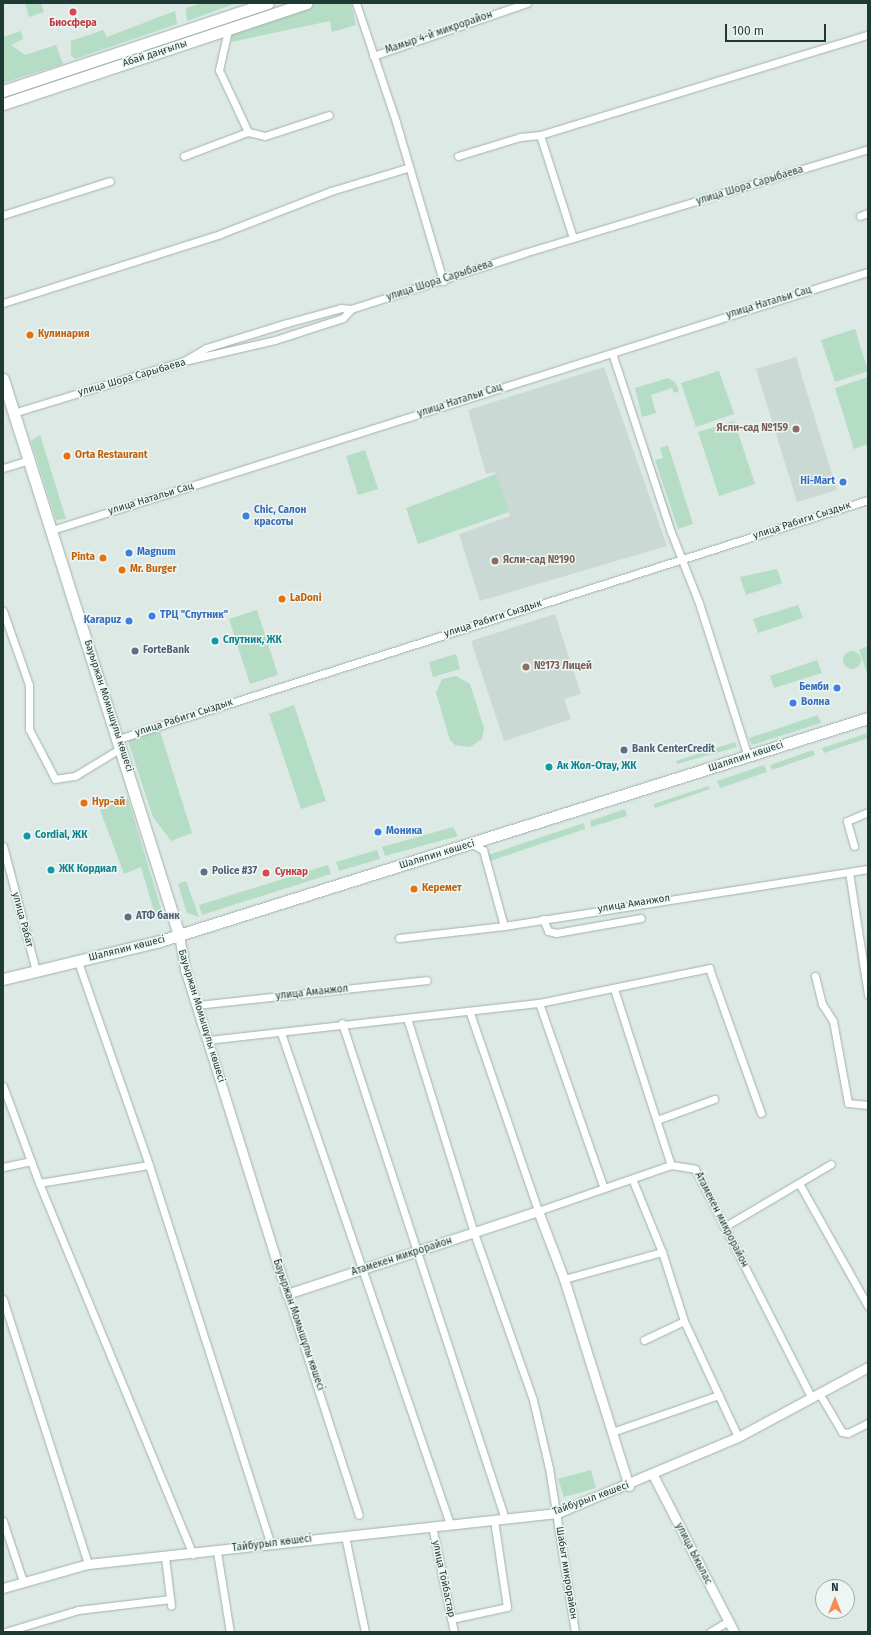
<!DOCTYPE html>
<meta charset="utf-8">
<style>
body{margin:0}
#map{position:relative;width:871px;height:1635px;overflow:hidden;background:#dde9e5;font-family:"Fira Sans",sans-serif}
div>[style]{position:absolute}
[style*='--x']{left:calc(var(--x)*1px);top:calc(var(--y)*1px);width:calc(var(--w)*1px);rotate:calc(var(--a)*1deg)}
.built>*{inset:0;background:#cbd9d4}
.green>*{inset:0;background:#b5dcc4}
.round{border-radius:50%}
.roads{filter:drop-shadow(0 0 1px #a0b1ad) drop-shadow(0 0 1px #a0b1ad)}
.minor>*{height:7px;margin:-3.5px;padding:0 3.5px;transform-origin:3.5px;border-radius:3.5px;background:#fff}
.tertiary>*{height:9px;margin:-4.5px;padding:0 4.5px;transform-origin:4.5px;border-radius:4.5px;background:#fff}
.secondary>*{height:11px;margin:-5.5px;padding:0 5.5px;transform-origin:5.5px;border-radius:5.5px;background:#fff}
.dots>*{width:11px;height:11px;translate:-50% -50%;box-sizing:border-box;border:2px solid #edf6f3;border-radius:50%}
span{translate:-50% -50%;white-space:nowrap;text-align:center;line-height:1.15;-webkit-text-stroke:3px #edf6f3;paint-order:stroke}
.health-label{font-size:10px;color:#be3a42;font-weight:700}
.left{translate:0 -50%;text-align:left}
.street-label{font-size:10px;color:#1f3935}
.food-label{font-size:10px;color:#c56008;font-weight:700}
.right{translate:-100% -50%;text-align:right}
.education-label{font-size:10px;color:#785e54;font-weight:700}
.shop-label{font-size:10px;color:#366cbe;font-weight:700}
.culture-label{font-size:10px;color:#0d838f;font-weight:700}
.service-label{font-size:10px;color:#4e5e75;font-weight:700}
.frame{position:absolute;inset:0;border:4px solid #1f3935;pointer-events:none}
.north{position:absolute;left:815px;top:1579px;width:40px;height:40px;box-sizing:border-box;background:#edf6f3;border:1px solid #9baaa7;border-radius:50%;rotate:0deg;font-size:11px;font-weight:700;line-height:16px;text-align:center;color:#1f3935}
.north::after{content:'';display:block;margin:auto;width:14px;height:18px;background:#f48b50;clip-path:polygon(50% 0,100% 100%,50% 72%,0 100%)}
.scale{position:absolute;left:725px;top:24px;width:101px;height:18px;box-sizing:border-box;border:2px solid #1f3935;border-top:0;padding-left:5px;font-size:12px;line-height:14px;white-space:nowrap;color:#1f3935;-webkit-text-stroke:3px #edf6f3;paint-order:stroke}
</style>
<div id="map">
<div class="built">
<i style="clip-path:polygon(796px 357px,837px 490px,797px 502px,756px 369px)"></i>
<i style="clip-path:polygon(604px 367px,667px 546px,480px 601px,459px 534px,510px 516px,495px 472px,486px 474px,468px 410px)"></i>
<i style="clip-path:polygon(555px 614px,581px 694px,564px 699px,571px 719px,504px 741px,471px 641px)"></i>
</div>
<div class="green">
<i style="clip-path:polygon(25px 3px,41px 3px,44px 12px,29px 17px)"></i>
<i style="clip-path:polygon(202px 3px,237px 3px,187px 21px,186px 8px)"></i>
<i style="clip-path:polygon(313px 3px,351px 3px,356px 25px,332px 32px,330px 21px,231px 42px,233px 30px)"></i>
<i style="clip-path:polygon(175px 11px,177px 24px,75px 59px,71px 55px,71px 41px,103px 30px,107px 37px)"></i>
<i style="clip-path:polygon(21px 31px,23px 39px,11px 45px,25px 55px,56px 45px,63px 64px,3px 83px,3px 37px)"></i>
<i style="clip-path:polygon(855px 329px,868px 371px,835px 382px,821px 340px)"></i>
<i style="clip-path:polygon(719px 371px,734px 414px,696px 427px,681px 383px)"></i>
<i style="clip-path:polygon(868px 377px,868px 444px,854px 449px,835px 388px)"></i>
<i style="clip-path:polygon(668px 378px,675px 382px,679px 391px,674px 393px,672px 388px,651px 395px,656px 413px,642px 417px,635px 388px)"></i>
<i style="clip-path:polygon(734px 421px,755px 484px,719px 496px,698px 432px)"></i>
<i style="clip-path:polygon(40px 435px,41px 438px,66px 519px,56px 520px,31px 441px)"></i>
<i style="clip-path:polygon(668px 445px,693px 524px,678px 529px,655px 460px,663px 458px,660px 448px)"></i>
<i style="clip-path:polygon(648px 447px,676px 531px,672px 532px,646px 449px)"></i>
<i style="clip-path:polygon(365px 450px,378px 489px,358px 495px,346px 456px)"></i>
<i style="clip-path:polygon(496px 474px,509px 512px,418px 544px,406px 508px)"></i>
<i style="clip-path:polygon(777px 569px,782px 583px,746px 595px,740px 577px)"></i>
<i style="clip-path:polygon(798px 605px,803px 618px,758px 633px,753px 619px)"></i>
<i style="clip-path:polygon(257px 610px,278px 675px,250px 684px,229px 619px)"></i>
<i style="clip-path:polygon(868px 646px,868px 676px,859px 650px)"></i>
<i class="round" style="left:843px;top:651px;width:18px;height:18px"></i>
<i style="clip-path:polygon(456px 654px,460px 669px,433px 677px,429px 662px)"></i>
<i style="clip-path:polygon(817px 660px,822px 673px,774px 688px,770px 676px)"></i>
<i style="clip-path:polygon(456px 676px,470px 684px,484px 728px,482px 739px,470px 747px,455px 745px,450px 740px,436px 693px,442px 679px)"></i>
<i style="clip-path:polygon(294px 705px,326px 801px,301px 809px,269px 714px)"></i>
<i style="clip-path:polygon(818px 715px,821px 723px,752px 745px,749px 738px)"></i>
<i style="clip-path:polygon(160px 731px,192px 833px,171px 841px,153px 817px,128px 741px)"></i>
<i style="clip-path:polygon(868px 733px,868px 738px,824px 753px,822px 748px)"></i>
<i style="clip-path:polygon(735px 742px,737px 747px,677px 764px,676px 761px)"></i>
<i style="clip-path:polygon(813px 750px,815px 755px,772px 770px,770px 765px)"></i>
<i style="clip-path:polygon(764px 765px,767px 772px,720px 788px,717px 781px)"></i>
<i style="clip-path:polygon(708px 786px,710px 789px,655px 808px,654px 804px)"></i>
<i style="clip-path:polygon(128px 798px,162px 912px,155px 915px,141px 867px,124px 874px,100px 810px)"></i>
<i style="clip-path:polygon(625px 809px,627px 816px,591px 827px,590px 821px)"></i>
<i style="clip-path:polygon(584px 823px,585px 829px,490px 861px,488px 855px)"></i>
<i style="clip-path:polygon(453px 827px,458px 836px,385px 856px,382px 847px)"></i>
<i style="clip-path:polygon(377px 850px,380px 859px,339px 871px,336px 862px)"></i>
<i style="clip-path:polygon(328px 865px,331px 874px,202px 915px,199px 905px)"></i>
<i style="clip-path:polygon(186px 881px,199px 917px,187px 913px,178px 884px)"></i>
<i style="clip-path:polygon(591px 1470px,596px 1488px,564px 1497px,558px 1479px)"></i>
</div>
<div class="roads">
<div class="minor">
<i style="--x:356;--y:3;--w:126;--a:71.4"></i>
<i style="--x:396;--y:122;--w:166;--a:73.5"></i>
<i style="--x:228;--y:30;--w:41;--a:102.7"></i>
<i style="--x:219;--y:70;--w:68;--a:64.9"></i>
<i style="--x:248;--y:132;--w:17;--a:13"></i>
<i style="--x:265;--y:136;--w:67;--a:-18.2"></i>
<i style="--x:373;--y:56;--w:163;--a:-19"></i>
<i style="--x:540;--y:135;--w:108;--a:72.2"></i>
<i style="--x:184;--y:156;--w:68;--a:-20.6"></i>
<i style="--x:458;--y:156;--w:65;--a:-17"></i>
<i style="--x:520;--y:137;--w:20;--a:-6"></i>
<i style="--x:540;--y:135;--w:343;--a:-17"></i>
<i style="--x:3;--y:215;--w:112;--a:-17.6"></i>
<i style="--x:860;--y:216;--w:9;--a:-21"></i>
<i style="--x:3;--y:303;--w:228;--a:-17.6"></i>
<i style="--x:220;--y:234;--w:119;--a:-21.2"></i>
<i style="--x:331;--y:191;--w:79;--a:-16.8"></i>
<i style="--x:612;--y:353;--w:188;--a:71.8"></i>
<i style="--x:671;--y:532;--w:76;--a:68.5"></i>
<i style="--x:699;--y:603;--w:162;--a:72.3"></i>
<i style="--x:186;--y:360;--w:23;--a:-31"></i>
<i style="--x:206;--y:348;--w:85;--a:-17.2"></i>
<i style="--x:287;--y:323;--w:56;--a:-15.5"></i>
<i style="--x:341;--y:308;--w:10;--a:6"></i>
<i style="--x:13;--y:413;--w:179;--a:-16.9"></i>
<i style="--x:184;--y:361;--w:93;--a:-13"></i>
<i style="--x:275;--y:340;--w:71;--a:-17.9"></i>
<i style="--x:343;--y:318;--w:12;--a:-48"></i>
<i style="--x:351;--y:309;--w:182;--a:-17.9"></i>
<i style="--x:524;--y:253;--w:359;--a:-16.8"></i>
<i style="--x:3;--y:468;--w:27;--a:-17"></i>
<i style="--x:52;--y:530;--w:856;--a:-17.55"></i>
<i style="--x:3;--y:611;--w:78;--a:70.6"></i>
<i style="--x:29;--y:685;--w:44;--a:90"></i>
<i style="--x:29;--y:729;--w:56;--a:62.5"></i>
<i style="--x:55;--y:779;--w:20;--a:-9"></i>
<i style="--x:75;--y:776;--w:54;--a:-31.3"></i>
<i style="--x:118;--y:739;--w:787;--a:-17.68"></i>
<i style="--x:472;--y:844;--w:13;--a:29"></i>
<i style="--x:483;--y:850;--w:79;--a:74.6"></i>
<i style="--x:3;--y:846;--w:129;--a:75.2"></i>
<i style="--x:854;--y:846;--w:26;--a:-106"></i>
<i style="--x:847;--y:821;--w:23;--a:-23"></i>
<i style="--x:849;--y:872;--w:124;--a:81.2"></i>
<i style="--x:543;--y:919;--w:13;--a:67"></i>
<i style="--x:548;--y:931;--w:8;--a:14"></i>
<i style="--x:556;--y:933;--w:86;--a:-10"></i>
<i style="--x:399;--y:938;--w:106;--a:-6.5"></i>
<i style="--x:504;--y:926;--w:368;--a:-8.9"></i>
<i style="--x:78;--y:962;--w:215;--a:70.7"></i>
<i style="--x:149;--y:1165;--w:398;--a:72.2"></i>
<i style="--x:815;--y:976;--w:29;--a:76"></i>
<i style="--x:822;--y:1004;--w:20;--a:57"></i>
<i style="--x:833;--y:1021;--w:83;--a:79.6"></i>
<i style="--x:848;--y:1103;--w:20;--a:6"></i>
<i style="--x:614;--y:989;--w:185;--a:72.1"></i>
<i style="--x:539;--y:1003;--w:194;--a:70.7"></i>
<i style="--x:197;--y:1005;--w:231;--a:-6.2"></i>
<i style="--x:470;--y:1013;--w:209;--a:71"></i>
<i style="--x:538;--y:1211;--w:141;--a:-19.1"></i>
<i style="--x:671;--y:1165;--w:24;--a:9"></i>
<i style="--x:695;--y:1169;--w:256;--a:63"></i>
<i style="--x:407;--y:1018;--w:225;--a:72.7"></i>
<i style="--x:474;--y:1233;--w:177;--a:70.5"></i>
<i style="--x:533;--y:1400;--w:70;--a:76.8"></i>
<i style="--x:549;--y:1468;--w:166;--a:81"></i>
<i style="--x:342;--y:1023;--w:522;--a:71.81"></i>
<i style="--x:281;--y:1033;--w:519;--a:71.01"></i>
<i style="--x:208;--y:1040;--w:333;--a:-6.4"></i>
<i style="--x:539;--y:1003;--w:174;--a:-11.6"></i>
<i style="--x:709;--y:968;--w:154;--a:70.3"></i>
<i style="--x:3;--y:1086;--w:103;--a:69.6"></i>
<i style="--x:39;--y:1183;--w:402;--a:67.5"></i>
<i style="--x:657;--y:1120;--w:61;--a:-20.2"></i>
<i style="--x:3;--y:1167;--w:29;--a:-12"></i>
<i style="--x:633;--y:1181;--w:77;--a:67.8"></i>
<i style="--x:662;--y:1252;--w:72;--a:72.3"></i>
<i style="--x:684;--y:1321;--w:128;--a:65"></i>
<i style="--x:39;--y:1183;--w:111;--a:-9.3"></i>
<i style="--x:800;--y:1185;--w:139;--a:60.7"></i>
<i style="--x:724;--y:1227;--w:124;--a:-30.5"></i>
<i style="--x:564;--y:1279;--w:102;--a:-15.4"></i>
<i style="--x:287;--y:1294;--w:232;--a:72"></i>
<i style="--x:3;--y:1299;--w:278;--a:72.2"></i>
<i style="--x:644;--y:1340;--w:44;--a:-25.4"></i>
<i style="--x:819;--y:1393;--w:45;--a:59.5"></i>
<i style="--x:842;--y:1432;--w:6;--a:9"></i>
<i style="--x:848;--y:1433;--w:22;--a:-27"></i>
<i style="--x:612;--y:1432;--w:113;--a:-19.1"></i>
<i style="--x:3;--y:1521;--w:63;--a:71.6"></i>
<i style="--x:432;--y:1526;--w:108;--a:78.3"></i>
<i style="--x:345;--y:1536;--w:98;--a:78.2"></i>
<i style="--x:217;--y:1552;--w:81;--a:80.8"></i>
<i style="--x:165;--y:1557;--w:49;--a:83"></i>
<i style="--x:451;--y:1619;--w:57;--a:-12.1"></i>
<i style="--x:507;--y:1607;--w:88;--a:-98.5"></i>
<i style="--x:5;--y:1632;--w:76;--a:-16.8"></i>
<i style="--x:78;--y:1610;--w:93;--a:-6.8"></i>
<i style="--x:710;--y:1632;--w:21;--a:-31"></i>
</div>
<div class="tertiary">
<i style="--x:179;--y:935;--w:35;--a:80"></i>
<i style="--x:185;--y:969;--w:341;--a:72.6"></i>
<i style="--x:287;--y:1294;--w:264;--a:-18.3"></i>
<i style="--x:538;--y:1211;--w:73;--a:69.1"></i>
<i style="--x:564;--y:1279;--w:217;--a:72.6"></i>
<i style="--x:653;--y:1475;--w:177;--a:62.7"></i>
<i style="--x:3;--y:1588;--w:88;--a:-15.8"></i>
<i style="--x:88;--y:1564;--w:472;--a:-6.2"></i>
<i style="--x:557;--y:1513;--w:196;--a:-22.8"></i>
<i style="--x:738;--y:1437;--w:148;--a:-28.3"></i>
</div>
<div class="secondary">
<i style="--x:3;--y:91;--w:279;--a:-18.4"></i>
<i style="--x:3;--y:104;--w:320;--a:-18.4"></i>
<i style="--x:3;--y:379;--w:583;--a:72.43"></i>
<i style="--x:3;--y:979;--w:162;--a:-13.6"></i>
<i style="--x:160;--y:941;--w:742;--a:-17.48"></i>
</div>
</div>
<div class="dots">
<i style="left:73px;top:12px;background:#e0444e"></i>
<i style="left:30px;top:335px;background:#e8710a"></i>
<i style="left:796px;top:429px;background:#8d6e63"></i>
<i style="left:67px;top:456px;background:#e8710a"></i>
<i style="left:843px;top:482px;background:#3f7fe0"></i>
<i style="left:246px;top:516px;background:#3f7fe0"></i>
<i style="left:129px;top:553px;background:#3f7fe0"></i>
<i style="left:103px;top:558px;background:#e8710a"></i>
<i style="left:495px;top:561px;background:#8d6e63"></i>
<i style="left:122px;top:570px;background:#e8710a"></i>
<i style="left:282px;top:599px;background:#e8710a"></i>
<i style="left:152px;top:616px;background:#3f7fe0"></i>
<i style="left:129px;top:621px;background:#3f7fe0"></i>
<i style="left:215px;top:641px;background:#0f9aa8"></i>
<i style="left:135px;top:651px;background:#5c6f8a"></i>
<i style="left:526px;top:667px;background:#8d6e63"></i>
<i style="left:837px;top:688px;background:#3f7fe0"></i>
<i style="left:793px;top:703px;background:#3f7fe0"></i>
<i style="left:624px;top:750px;background:#5c6f8a"></i>
<i style="left:549px;top:767px;background:#0f9aa8"></i>
<i style="left:84px;top:803px;background:#e8710a"></i>
<i style="left:378px;top:832px;background:#3f7fe0"></i>
<i style="left:27px;top:836px;background:#0f9aa8"></i>
<i style="left:51px;top:870px;background:#0f9aa8"></i>
<i style="left:204px;top:872px;background:#5c6f8a"></i>
<i style="left:266px;top:873px;background:#e0444e"></i>
<i style="left:414px;top:889px;background:#e8710a"></i>
<i style="left:128px;top:917px;background:#5c6f8a"></i>
</div>
<div class="health-label">
<span style="left:73px;top:24px">Биосфера</span>
<span class="left" style="left:275px;top:873px">Сункар</span>
</div>
<div class="street-label">
<span style="left:439px;top:33px;rotate:-19deg">Мамыр 4-й микрорайон</span>
<span style="left:155px;top:54px;rotate:-18deg">Абай даңғылы</span>
<span style="left:750px;top:186px;rotate:-17deg">улица Шора Сарыбаева</span>
<span style="left:440px;top:281px;rotate:-18deg">улица Шора Сарыбаева</span>
<span style="left:769px;top:303px;rotate:-17deg">улица Натальи Сац</span>
<span style="left:132px;top:378px;rotate:-16deg">улица Шора Сарыбаева</span>
<span style="left:460px;top:401px;rotate:-18deg">улица Натальи Сац</span>
<span style="left:151px;top:499px;rotate:-17deg">улица Натальи Сац</span>
<span style="left:802px;top:521px;rotate:-18deg">улица Рабиги Сыздык</span>
<span style="left:493px;top:619px;rotate:-18deg">улица Рабиги Сыздык</span>
<span style="left:108px;top:706px;rotate:72deg">Бауыржан Момышұлы көшесі</span>
<span style="left:184px;top:718px;rotate:-18deg">улица Рабиги Сыздык</span>
<span style="left:746px;top:757px;rotate:-18deg">Шаляпин көшесі</span>
<span style="left:437px;top:855px;rotate:-17deg">Шаляпин көшесі</span>
<span style="left:634px;top:904px;rotate:-9deg">улица Аманжол</span>
<span style="left:22px;top:920px;rotate:75deg">улица Рабат</span>
<span style="left:127px;top:949px;rotate:-14deg">Шаляпин көшесі</span>
<span style="left:312px;top:993px;rotate:-6deg">улица Аманжол</span>
<span style="left:201px;top:1016px;rotate:73deg">Бауыржан Момышұлы көшесі</span>
<span style="left:721px;top:1220px;rotate:63deg">Атамекен микрорайон</span>
<span style="left:402px;top:1257px;rotate:-18deg">Атамекен микрорайон</span>
<span style="left:298px;top:1325px;rotate:71deg">Бауыржан Момышұлы көшесі</span>
<span style="left:591px;top:1499px;rotate:-20deg">Тайбурыл көшесі</span>
<span style="left:272px;top:1544px;rotate:-7deg">Тайбурыл көшесі</span>
<span style="left:693px;top:1554px;rotate:63deg">улица Ыкылас</span>
<span style="left:566px;top:1573px;rotate:81deg">Шабыт микрорайон</span>
<span style="left:443px;top:1579px;rotate:78deg">улица Тойбастар</span>
</div>
<div class="food-label">
<span class="left" style="left:38px;top:335px">Кулинария</span>
<span class="left" style="left:75px;top:456px">Orta Restaurant</span>
<span class="right" style="left:95px;top:558px">Pinta</span>
<span class="left" style="left:130px;top:570px">Mr. Burger</span>
<span class="left" style="left:290px;top:599px">LaDoni</span>
<span class="left" style="left:92px;top:803px">Нур-ай</span>
<span class="left" style="left:422px;top:889px">Керемет</span>
</div>
<div class="education-label">
<span class="right" style="left:788px;top:429px">Ясли-сад №159</span>
<span class="left" style="left:503px;top:561px">Ясли-сад №190</span>
<span class="left" style="left:534px;top:667px">№173 Лицей</span>
</div>
<div class="shop-label">
<span class="right" style="left:835px;top:482px">Hi-Mart</span>
<span class="left" style="left:254px;top:516px">Chic, Салон<br>красоты</span>
<span class="left" style="left:137px;top:553px">Magnum</span>
<span class="left" style="left:160px;top:616px">ТРЦ "Спутник"</span>
<span class="right" style="left:121px;top:621px">Karapuz</span>
<span class="right" style="left:829px;top:688px">Бемби</span>
<span class="left" style="left:801px;top:703px">Волна</span>
<span class="left" style="left:386px;top:832px">Моника</span>
</div>
<div class="culture-label">
<span class="left" style="left:223px;top:641px">Спутник, ЖК</span>
<span class="left" style="left:557px;top:767px">Ак Жол-Отау, ЖК</span>
<span class="left" style="left:35px;top:836px">Cordial, ЖК</span>
<span class="left" style="left:59px;top:870px">ЖК Кордиал</span>
</div>
<div class="service-label">
<span class="left" style="left:143px;top:651px">ForteBank</span>
<span class="left" style="left:632px;top:750px">Bank CenterCredit</span>
<span class="left" style="left:212px;top:872px">Police #37</span>
<span class="left" style="left:136px;top:917px">АТФ банк</span>
</div>
<div class="frame"></div>
<div class="north">N</div>
<div class="scale">100 m</div>
</div>
